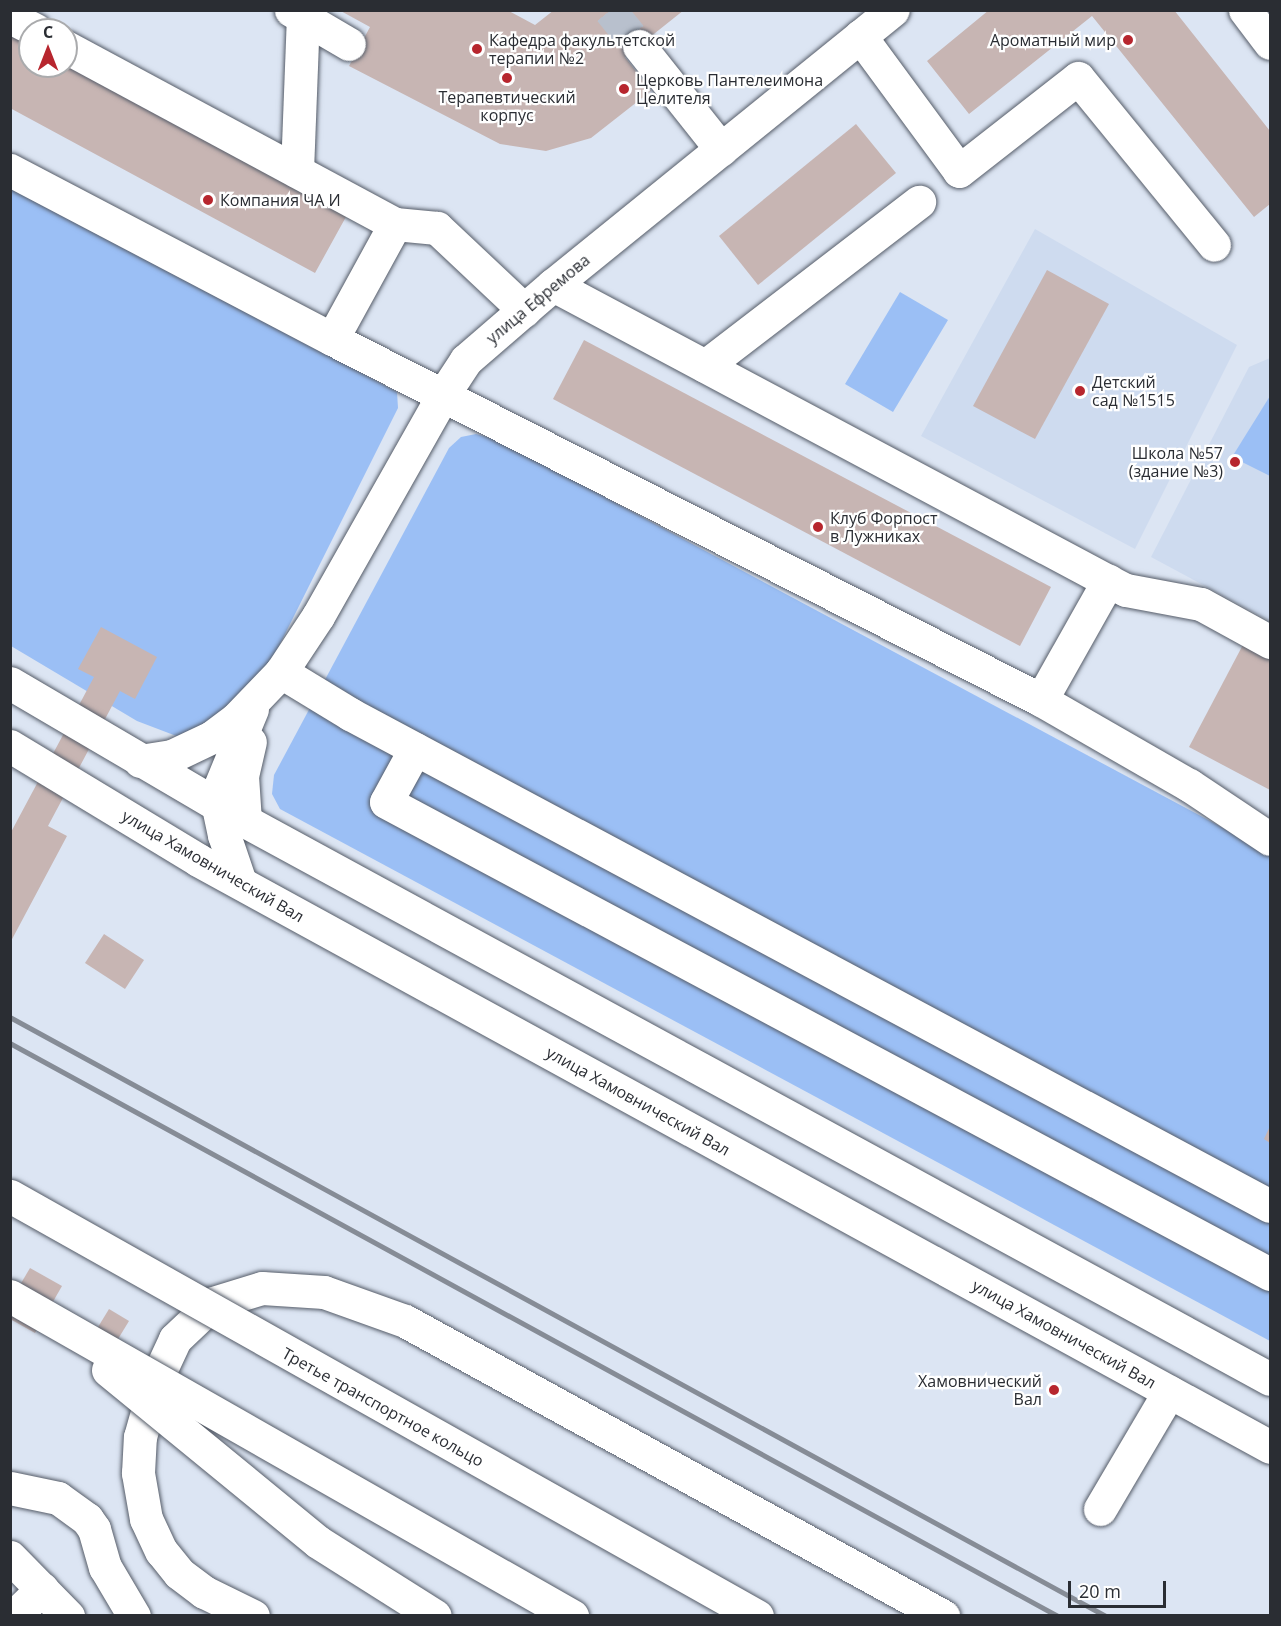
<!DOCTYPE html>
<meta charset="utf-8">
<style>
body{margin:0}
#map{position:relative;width:1281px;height:1626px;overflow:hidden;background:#dce5f3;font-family:"Open Sans",sans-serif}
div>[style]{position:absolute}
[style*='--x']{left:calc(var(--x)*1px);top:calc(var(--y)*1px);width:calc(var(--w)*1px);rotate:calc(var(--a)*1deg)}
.built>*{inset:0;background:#cedbef}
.green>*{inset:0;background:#9bbff5}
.building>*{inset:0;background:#c7b5b3}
.minor-tunnel>*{height:33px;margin-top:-16.5px;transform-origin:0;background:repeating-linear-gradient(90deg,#b8c0cd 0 33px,transparent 0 49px)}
.roads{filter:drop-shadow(0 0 2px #555c68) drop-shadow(0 0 2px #555c68)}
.minor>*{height:33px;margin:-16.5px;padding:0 16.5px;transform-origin:16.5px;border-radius:16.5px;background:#fff}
.major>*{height:33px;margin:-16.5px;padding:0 16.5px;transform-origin:16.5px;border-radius:16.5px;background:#fff}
.rail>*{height:4.5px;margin:-2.25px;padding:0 2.25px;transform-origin:2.25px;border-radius:2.25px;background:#868c96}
.bridges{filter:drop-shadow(0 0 2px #555c68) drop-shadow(0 0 2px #555c68)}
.major-bridge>*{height:33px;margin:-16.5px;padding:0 16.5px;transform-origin:16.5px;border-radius:16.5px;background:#fff}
.dots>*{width:16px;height:16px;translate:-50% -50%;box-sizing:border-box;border:3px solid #fff;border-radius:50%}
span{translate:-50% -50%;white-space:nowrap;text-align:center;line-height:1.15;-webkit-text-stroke:4.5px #fff;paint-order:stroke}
.poi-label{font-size:16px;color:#2a2d33}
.left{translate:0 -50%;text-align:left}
.right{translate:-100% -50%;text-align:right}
.street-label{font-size:16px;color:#2a2d33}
.frame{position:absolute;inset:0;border:12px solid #2a2d33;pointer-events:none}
.north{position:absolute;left:18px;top:18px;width:60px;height:60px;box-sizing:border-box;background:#fff;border:2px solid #aaabad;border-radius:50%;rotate:0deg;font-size:16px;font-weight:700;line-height:24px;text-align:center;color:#2a2d33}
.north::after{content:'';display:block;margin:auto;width:21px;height:27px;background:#b7262e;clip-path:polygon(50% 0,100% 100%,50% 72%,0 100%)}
.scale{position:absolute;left:1068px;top:1581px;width:98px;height:27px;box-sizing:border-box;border:3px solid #2a2d33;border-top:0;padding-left:8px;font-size:18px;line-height:21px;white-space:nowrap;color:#2a2d33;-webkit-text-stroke:4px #fff;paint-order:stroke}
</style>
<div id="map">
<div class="built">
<i style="clip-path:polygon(1035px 229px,1237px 345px,1135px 549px,921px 436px)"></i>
<i style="clip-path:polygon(1270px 358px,1270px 621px,1151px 557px,1249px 367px)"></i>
</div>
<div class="green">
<i style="clip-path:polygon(10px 185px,397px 392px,398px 408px,273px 658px,216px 726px,179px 737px,137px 721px,11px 646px)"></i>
<i style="clip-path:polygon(900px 292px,948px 320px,893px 412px,845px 384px)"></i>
<i style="clip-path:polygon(1270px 396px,1270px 476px,1232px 457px)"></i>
<i style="clip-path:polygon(476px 434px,498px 440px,1270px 853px,1270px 1341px,280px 809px,272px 794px,274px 775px,449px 448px,461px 437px)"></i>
</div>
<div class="building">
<i style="clip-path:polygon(339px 10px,507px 10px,535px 25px,554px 10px,684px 10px,625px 57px,651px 91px,591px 138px,546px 151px,500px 144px,349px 66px,370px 27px)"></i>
<i style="clip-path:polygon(989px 10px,1174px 10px,1270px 131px,1270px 204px,1254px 217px,1092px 16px,969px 114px,927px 61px)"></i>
<i style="clip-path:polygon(10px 32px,30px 43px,30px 66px,66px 66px,66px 62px,347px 215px,315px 273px,10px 108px)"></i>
<i style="clip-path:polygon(856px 124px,896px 173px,758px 285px,719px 236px)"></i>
<i style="clip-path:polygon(1047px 270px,1109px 304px,1035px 439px,973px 406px)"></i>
<i style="clip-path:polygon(584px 340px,1051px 587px,1020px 646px,553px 399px)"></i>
<i style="clip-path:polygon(101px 627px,157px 657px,135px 699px,120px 691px,48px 826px,67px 836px,10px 943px,10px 834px,94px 677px,78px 669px)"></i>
<i style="clip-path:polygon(1246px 639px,1270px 652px,1270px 790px,1189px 747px)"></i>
<i style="clip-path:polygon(104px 934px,144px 960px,125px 989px,85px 963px)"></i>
<i style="clip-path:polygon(1270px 1126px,1270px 1143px,1264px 1139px)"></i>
<i style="clip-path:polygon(30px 1268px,62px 1286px,35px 1333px,10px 1319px,10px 1302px)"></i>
<i style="clip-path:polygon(109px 1309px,129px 1321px,115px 1344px,95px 1332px)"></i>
</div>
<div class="minor-tunnel">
<i style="--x:610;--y:10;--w:46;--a:51.1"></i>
</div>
<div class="roads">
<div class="minor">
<i style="--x:291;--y:10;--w:67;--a:30.4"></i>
<i style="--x:1245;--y:10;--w:41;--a:52.9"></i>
<i style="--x:10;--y:17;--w:28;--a:27"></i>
<i style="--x:860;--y:36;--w:167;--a:53.7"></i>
<i style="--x:959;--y:171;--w:151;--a:-38"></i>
<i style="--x:1078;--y:78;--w:215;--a:50.8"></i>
<i style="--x:639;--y:46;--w:132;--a:51.5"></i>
<i style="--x:66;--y:47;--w:374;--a:28.3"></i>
<i style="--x:395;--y:224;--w:131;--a:118.7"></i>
<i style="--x:10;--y:170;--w:364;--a:27.7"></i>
<i style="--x:332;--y:339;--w:796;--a:26.98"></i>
<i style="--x:1041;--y:700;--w:171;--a:29.9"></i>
<i style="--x:1189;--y:785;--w:97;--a:33.7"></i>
<i style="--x:297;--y:171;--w:153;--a:-87.8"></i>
<i style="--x:395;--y:224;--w:42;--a:5.4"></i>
<i style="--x:437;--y:228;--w:120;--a:43.3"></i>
<i style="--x:553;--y:285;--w:629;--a:28.07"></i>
<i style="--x:1108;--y:581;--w:20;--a:27"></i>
<i style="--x:1126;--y:590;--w:76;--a:10.6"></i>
<i style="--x:1201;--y:604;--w:79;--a:28.8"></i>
<i style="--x:705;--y:366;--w:270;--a:-37.5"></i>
<i style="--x:281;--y:672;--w:81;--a:31.3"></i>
<i style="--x:350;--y:714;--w:1043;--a:28.14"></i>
<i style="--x:1041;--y:700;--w:137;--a:-60.6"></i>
<i style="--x:415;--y:749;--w:60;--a:118.7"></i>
<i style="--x:386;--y:802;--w:1002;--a:28.1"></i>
<i style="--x:140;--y:761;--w:32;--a:-9"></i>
<i style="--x:172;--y:756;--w:44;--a:-25.4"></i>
<i style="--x:212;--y:737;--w:30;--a:-37"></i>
<i style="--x:236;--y:719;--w:65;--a:-46.2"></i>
<i style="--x:281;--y:672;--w:67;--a:-56.5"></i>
<i style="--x:318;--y:616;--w:254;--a:-60.5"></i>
<i style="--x:443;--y:395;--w:42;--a:-56.7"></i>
<i style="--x:466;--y:360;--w:115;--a:-40.8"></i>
<i style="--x:553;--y:285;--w:437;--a:-39"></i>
<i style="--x:245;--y:821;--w:45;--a:-93.8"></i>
<i style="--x:242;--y:776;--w:35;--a:-77"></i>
<i style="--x:240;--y:882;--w:50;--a:-108.8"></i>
<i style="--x:224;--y:835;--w:40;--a:-102"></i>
<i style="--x:216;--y:796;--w:94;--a:-67.5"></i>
<i style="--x:10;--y:1488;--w:49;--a:11.8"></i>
<i style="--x:58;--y:1498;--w:36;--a:36"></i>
<i style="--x:87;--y:1519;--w:12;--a:55"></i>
<i style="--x:94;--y:1529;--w:40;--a:74"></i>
<i style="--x:105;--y:1567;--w:57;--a:59.4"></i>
<i style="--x:1100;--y:1509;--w:136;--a:-59.5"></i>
<i style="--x:10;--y:1557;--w:83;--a:45.5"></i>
<i style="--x:14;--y:1616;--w:39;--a:-44"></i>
</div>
<div class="major">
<i style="--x:10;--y:683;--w:273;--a:30.4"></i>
<i style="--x:245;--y:821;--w:1167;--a:28.56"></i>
<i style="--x:10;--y:746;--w:220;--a:31.2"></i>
<i style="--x:198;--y:860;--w:1222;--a:28.7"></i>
<i style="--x:253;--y:1616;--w:55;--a:-153.9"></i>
<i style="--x:204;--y:1592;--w:31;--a:-143"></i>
<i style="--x:179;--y:1573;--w:28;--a:-129"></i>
<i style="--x:161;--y:1551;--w:35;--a:-115"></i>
<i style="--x:146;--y:1519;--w:47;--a:-99.9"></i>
<i style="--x:138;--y:1473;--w:36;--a:-87"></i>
<i style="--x:140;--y:1437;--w:59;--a:-74.3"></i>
<i style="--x:156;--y:1380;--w:45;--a:-65.1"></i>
<i style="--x:175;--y:1339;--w:52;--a:-43.5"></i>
<i style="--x:213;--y:1303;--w:51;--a:-17"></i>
<i style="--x:262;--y:1288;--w:62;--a:3.7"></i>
<i style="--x:324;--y:1292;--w:86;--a:19.7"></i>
<i style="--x:405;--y:1321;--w:614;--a:28.74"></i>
</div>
</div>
<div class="rail">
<i style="--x:10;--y:1017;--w:1249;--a:28.66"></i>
<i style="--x:10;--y:1043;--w:1194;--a:28.67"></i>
</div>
<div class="bridges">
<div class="major-bridge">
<i style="--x:10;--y:1196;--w:857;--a:29.35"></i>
<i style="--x:10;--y:1296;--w:647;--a:29.66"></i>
<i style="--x:108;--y:1370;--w:271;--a:39.3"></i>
<i style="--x:318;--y:1542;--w:138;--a:32.3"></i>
</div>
</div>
<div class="dots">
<i style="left:1128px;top:40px;background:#b7262e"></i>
<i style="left:477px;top:49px;background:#b7262e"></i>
<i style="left:507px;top:78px;background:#b7262e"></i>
<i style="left:624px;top:89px;background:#b7262e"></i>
<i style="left:208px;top:200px;background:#b7262e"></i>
<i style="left:1080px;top:391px;background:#b7262e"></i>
<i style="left:1235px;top:462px;background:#b7262e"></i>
<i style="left:818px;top:527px;background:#b7262e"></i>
<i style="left:1054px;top:1390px;background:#b7262e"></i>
</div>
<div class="poi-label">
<span class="left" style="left:489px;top:49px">Кафедра факультетской<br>терапии №2</span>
<span class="right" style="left:1116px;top:40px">Ароматный мир</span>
<span class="left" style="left:636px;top:89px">Церковь Пантелеимона<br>Целителя</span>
<span style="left:507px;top:106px">Терапевтический<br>корпус</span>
<span class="left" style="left:220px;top:200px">Компания ЧА И</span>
<span class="left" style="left:1092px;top:391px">Детский<br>сад №1515</span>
<span class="right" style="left:1223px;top:462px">Школа №57<br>(здание №3)</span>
<span class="left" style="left:830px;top:527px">Клуб Форпост<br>в Лужниках</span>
<span class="right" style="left:1042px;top:1390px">Хамовнический<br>Вал</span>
</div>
<div class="street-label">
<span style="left:538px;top:299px;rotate:-40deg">улица Ефремова</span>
<span style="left:213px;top:866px;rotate:30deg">улица Хамовнический Вал</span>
<span style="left:638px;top:1101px;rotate:29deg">улица Хамовнический Вал</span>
<span style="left:1064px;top:1334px;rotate:29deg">улица Хамовнический Вал</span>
<span style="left:383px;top:1407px;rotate:29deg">Третье транспортное кольцо</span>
</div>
<div class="frame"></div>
<div class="north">С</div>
<div class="scale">20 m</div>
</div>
